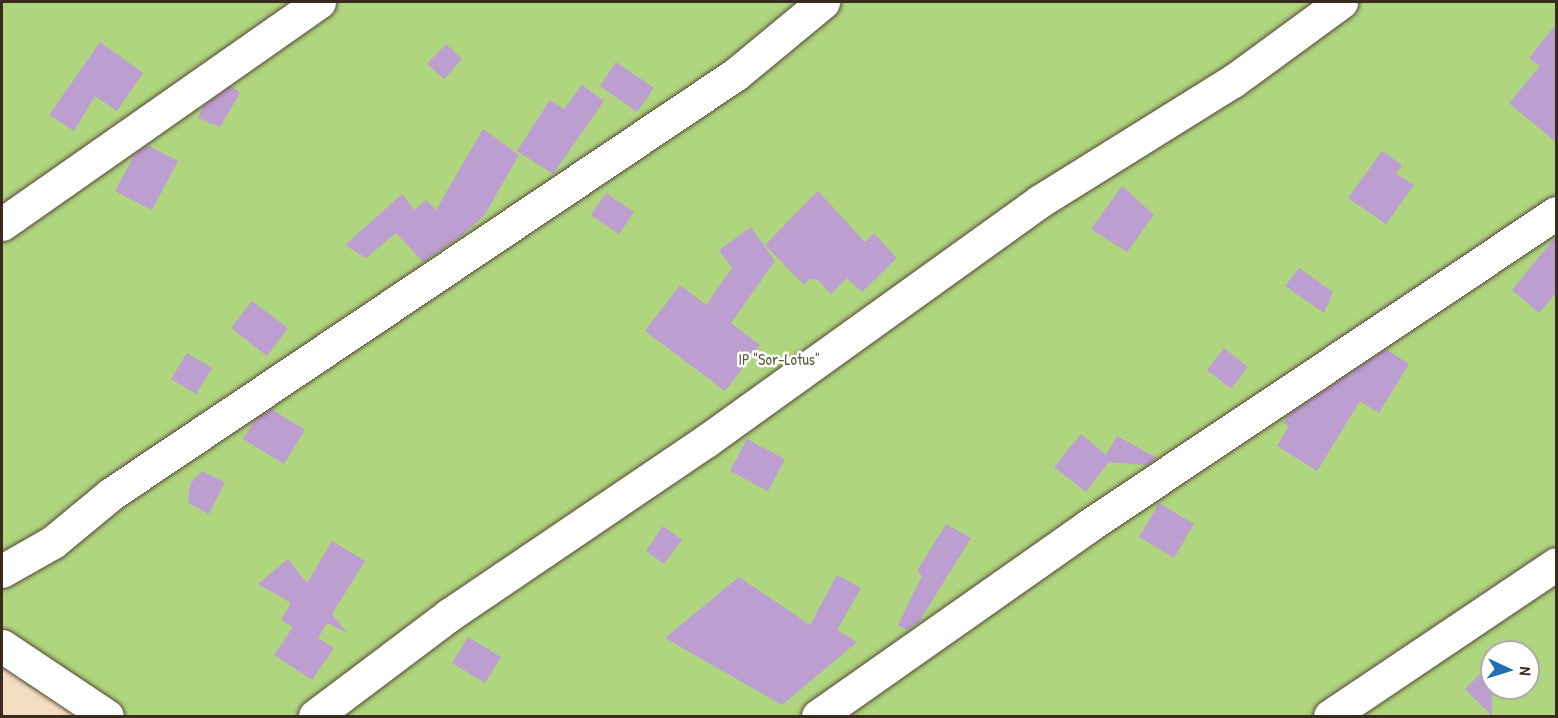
<!DOCTYPE html>
<style>
body{margin:0}
#map{position:relative;width:1558px;height:718px;overflow:hidden;background:#f4dec2;font-family:"Patrick Hand",sans-serif}
div>[style]{position:absolute}
[style*='--x']{left:calc(var(--x)*1px);top:calc(var(--y)*1px);width:calc(var(--w)*1px);rotate:calc(var(--a)*1deg)}
.green>*{inset:0;background:#afd57f}
.building>*{inset:0;background:#bd9ed1}
.roads{filter:drop-shadow(0 0 2px #574537) drop-shadow(0 0 2px #574537)}
.minor>*{height:33px;margin:-16.5px;padding:0 16.5px;transform-origin:16.5px;border-radius:16.5px;background:#fff}
span{translate:-50% -50%;white-space:nowrap;text-align:center;line-height:1.15;-webkit-text-stroke:5px #fff;paint-order:stroke}
.park-label{font-size:16px;color:#5e5d3b}
.frame{position:absolute;inset:0;border:3px solid #3b2a1e;pointer-events:none}
.north{position:absolute;left:1480px;top:640px;width:60px;height:60px;box-sizing:border-box;background:#fff;border:2px solid #b1aaa5;border-radius:50%;rotate:94deg;font-size:16px;font-weight:700;line-height:24px;text-align:center;color:#3b2a1e}
.north::after{content:'';display:block;margin:auto;width:21px;height:27px;background:#1f6fb2;clip-path:polygon(50% 0,100% 100%,50% 72%,0 100%)}
</style>
<div id="map">
<div class="green">
<i style="clip-path:polygon(evenodd,2px 2px,1556px 2px,1556px 716px,79px 716px,27px 685px,2px 661px,2px 2px,1492px 652px,1528px 652px,1528px 688px,1492px 688px,1492px 652px)"></i>
</div>
<div class="building">
<i style="clip-path:polygon(1557px 23px,1557px 143px,1509px 103px,1540px 66px,1529px 58px)"></i>
<i style="clip-path:polygon(100px 42px,143px 73px,117px 111px,95px 96px,74px 131px,49px 115px)"></i>
<i style="clip-path:polygon(446px 44px,462px 59px,444px 79px,427px 64px)"></i>
<i style="clip-path:polygon(616px 62px,654px 88px,637px 112px,600px 86px)"></i>
<i style="clip-path:polygon(582px 85px,604px 101px,553px 174px,517px 151px,550px 100px,564px 109px)"></i>
<i style="clip-path:polygon(231px 86px,240px 93px,220px 127px,198px 118px,204px 105px)"></i>
<i style="clip-path:polygon(483px 129px,519px 155px,484px 216px,462px 235px,423px 262px,396px 233px,366px 258px,345px 245px,402px 194px,415px 210px,426px 200px,436px 210px)"></i>
<i style="clip-path:polygon(147px 145px,178px 161px,152px 210px,115px 191px,135px 154px)"></i>
<i style="clip-path:polygon(1382px 151px,1402px 165px,1396px 174px,1414px 185px,1386px 224px,1348px 198px)"></i>
<i style="clip-path:polygon(1122px 186px,1154px 215px,1127px 252px,1091px 229px)"></i>
<i style="clip-path:polygon(818px 191px,865px 242px,874px 233px,897px 258px,862px 292px,847px 278px,831px 294px,818px 280px,809px 279px,804px 285px,765px 245px)"></i>
<i style="clip-path:polygon(606px 193px,634px 212px,619px 234px,591px 215px)"></i>
<i style="clip-path:polygon(751px 227px,775px 261px,731px 323px,760px 345px,725px 391px,645px 331px,680px 285px,706px 305px,732px 268px,719px 250px)"></i>
<i style="clip-path:polygon(1557px 235px,1557px 292px,1539px 313px,1512px 290px)"></i>
<i style="clip-path:polygon(1299px 268px,1333px 292px,1324px 313px,1285px 286px)"></i>
<i style="clip-path:polygon(252px 301px,288px 328px,267px 356px,231px 328px)"></i>
<i style="clip-path:polygon(1224px 348px,1248px 367px,1231px 389px,1207px 370px)"></i>
<i style="clip-path:polygon(1386px 349px,1409px 364px,1379px 413px,1360px 401px,1317px 471px,1277px 446px,1289px 426px,1283px 423px,1288px 415px)"></i>
<i style="clip-path:polygon(187px 353px,212px 368px,196px 394px,171px 379px)"></i>
<i style="clip-path:polygon(271px 409px,305px 430px,284px 464px,243px 439px,255px 420px)"></i>
<i style="clip-path:polygon(1081px 434px,1106px 455px,1117px 436px,1157px 458px,1146px 465px,1109px 462px,1086px 492px,1054px 467px)"></i>
<i style="clip-path:polygon(747px 439px,785px 459px,768px 491px,730px 471px)"></i>
<i style="clip-path:polygon(202px 471px,225px 482px,209px 514px,188px 503px,190px 484px)"></i>
<i style="clip-path:polygon(1159px 503px,1194px 524px,1174px 558px,1139px 537px)"></i>
<i style="clip-path:polygon(946px 524px,971px 538px,919px 622px,907px 630px,898px 625px,922px 576px,917px 571px)"></i>
<i style="clip-path:polygon(663px 526px,682px 540px,664px 564px,646px 551px)"></i>
<i style="clip-path:polygon(332px 541px,365px 561px,332px 614px,347px 633px,327px 623px,318px 638px,334px 648px,312px 680px,274px 655px,293px 627px,281px 620px,291px 603px,258px 584px,288px 559px,307px 583px)"></i>
<i style="clip-path:polygon(837px 575px,861px 588px,837px 630px,857px 642px,782px 705px,665px 638px,739px 577px,810px 625px)"></i>
<i style="clip-path:polygon(468px 637px,501px 657px,485px 683px,452px 663px)"></i>
<i style="clip-path:polygon(1492px 662px,1492px 716px,1465px 689px)"></i>
</div>
<div class="roads">
<div class="minor">
<i style="--x:2;--y:224;--w:387;--a:-35"></i>
<i style="--x:2;--y:571;--w:59;--a:-29.6"></i>
<i style="--x:53;--y:542;--w:75;--a:-39.6"></i>
<i style="--x:111;--y:494;--w:753;--a:-33.9"></i>
<i style="--x:736;--y:74;--w:113;--a:-39.6"></i>
<i style="--x:2;--y:646;--w:126;--a:33.7"></i>
<i style="--x:315;--y:716;--w:168;--a:-37"></i>
<i style="--x:449;--y:615;--w:310;--a:-34.1"></i>
<i style="--x:706;--y:441;--w:411;--a:-35.7"></i>
<i style="--x:1040;--y:201;--w:227;--a:-31.9"></i>
<i style="--x:1233;--y:81;--w:134;--a:-36.2"></i>
<i style="--x:818;--y:716;--w:330;--a:-35.1"></i>
<i style="--x:1088;--y:526;--w:563;--a:-33.77"></i>
<i style="--x:1330;--y:716;--w:272;--a:-33.9"></i>
</div>
</div>
<div class="park-label">
<span style="left:779px;top:359px">IP "Sor-Lotus"</span>
</div>
<div class="frame"></div>
<div class="north">N</div>
</div>
